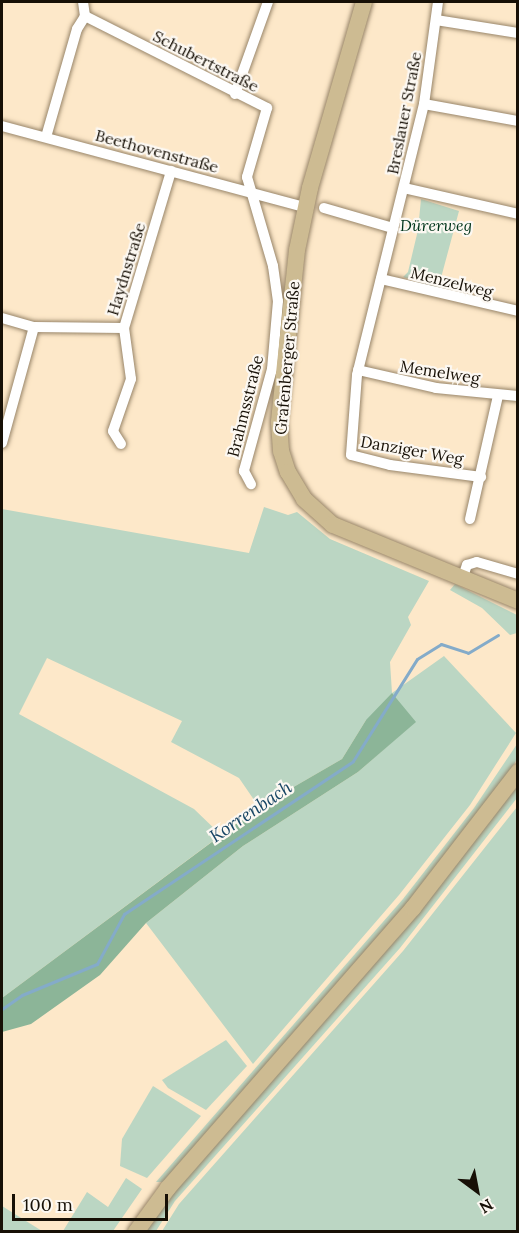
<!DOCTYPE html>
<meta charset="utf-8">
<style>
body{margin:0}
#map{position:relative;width:519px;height:1233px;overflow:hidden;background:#fde8c9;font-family:Lora,serif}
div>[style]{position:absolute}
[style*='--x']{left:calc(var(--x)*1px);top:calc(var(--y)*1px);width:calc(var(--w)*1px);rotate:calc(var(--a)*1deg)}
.green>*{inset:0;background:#bbd6c3}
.forest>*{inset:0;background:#8cb598}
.stream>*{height:3px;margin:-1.5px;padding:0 1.5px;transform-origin:1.5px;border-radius:1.5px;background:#84abc9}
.roads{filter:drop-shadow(0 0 2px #988569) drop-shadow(0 0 2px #988569)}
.street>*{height:10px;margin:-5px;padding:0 5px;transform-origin:5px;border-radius:5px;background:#fff}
.primary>*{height:16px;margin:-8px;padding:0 8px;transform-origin:8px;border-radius:8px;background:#cdbb92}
span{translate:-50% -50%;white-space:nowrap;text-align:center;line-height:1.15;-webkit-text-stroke:4.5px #fcf8f2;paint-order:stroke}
.street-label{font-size:16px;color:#171006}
.park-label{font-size:16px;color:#00351a;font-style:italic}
.water-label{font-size:18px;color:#174564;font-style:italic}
.frame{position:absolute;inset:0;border:3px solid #171006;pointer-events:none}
.north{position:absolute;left:447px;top:1161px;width:60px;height:60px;-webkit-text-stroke:4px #fcf8f2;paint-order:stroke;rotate:148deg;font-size:16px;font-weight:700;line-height:24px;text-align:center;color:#171006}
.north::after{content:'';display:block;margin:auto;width:21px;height:27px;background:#171006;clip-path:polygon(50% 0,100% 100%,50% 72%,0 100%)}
.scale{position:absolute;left:12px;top:1194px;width:156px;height:27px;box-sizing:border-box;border:3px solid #171006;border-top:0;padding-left:8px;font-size:18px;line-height:21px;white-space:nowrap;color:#171006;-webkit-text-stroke:4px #fcf8f2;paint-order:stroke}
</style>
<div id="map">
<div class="green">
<i style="clip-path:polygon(421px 199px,459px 211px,438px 289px,403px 277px,408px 272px,418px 230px)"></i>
<i style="clip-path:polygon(264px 507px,288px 515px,297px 512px,330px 539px,429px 581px,408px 617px,411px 625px,390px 662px,392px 693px,444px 656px,516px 733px,470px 805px,399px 895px,253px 1064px,146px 923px,243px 846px,358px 772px,415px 722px,366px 720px,342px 759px,259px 807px,239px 778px,171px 742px,182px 721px,47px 658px,19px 714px,194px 809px,221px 835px,2px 998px,2px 509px,249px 553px)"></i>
<i style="clip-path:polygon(455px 584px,517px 615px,517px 633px,510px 635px,482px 608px,450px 590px)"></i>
<i style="clip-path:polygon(517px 744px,517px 759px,508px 775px,409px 904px,164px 1182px,156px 1182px,403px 899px,474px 808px)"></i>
<i style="clip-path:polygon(517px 782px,517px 798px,400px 948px,175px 1201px,156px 1231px,146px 1232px,155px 1214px)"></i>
<i style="clip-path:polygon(517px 807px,517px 1231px,162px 1231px,179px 1204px,403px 951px)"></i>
<i style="clip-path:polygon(226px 1040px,247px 1066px,206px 1110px,168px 1088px,162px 1080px)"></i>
<i style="clip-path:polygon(153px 1086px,201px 1116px,147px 1178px,120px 1166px,122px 1139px)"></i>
<i style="clip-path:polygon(126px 1178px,142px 1189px,113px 1231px,63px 1231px,87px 1192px,108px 1207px)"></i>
<i style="clip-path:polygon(2px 1206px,42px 1231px,2px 1231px)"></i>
</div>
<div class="forest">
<i style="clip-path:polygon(392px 693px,416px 722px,358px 772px,243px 846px,146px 923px,100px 975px,31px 1024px,2px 1032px,2px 998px,259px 807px,342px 759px,366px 720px)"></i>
</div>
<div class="stream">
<i style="--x:2;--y:1009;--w:24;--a:-35"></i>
<i style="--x:22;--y:995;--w:81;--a:-22.5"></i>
<i style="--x:97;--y:964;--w:57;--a:-61.6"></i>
<i style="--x:124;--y:914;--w:275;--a:-33.7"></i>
<i style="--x:353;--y:761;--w:120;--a:-57.9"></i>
<i style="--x:417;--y:659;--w:28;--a:-32"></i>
<i style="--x:441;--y:644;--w:28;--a:18"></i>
<i style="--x:468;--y:653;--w:35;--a:-31"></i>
</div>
<div class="roads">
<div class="street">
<i style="--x:438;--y:2;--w:103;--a:97.8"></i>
<i style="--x:424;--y:104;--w:279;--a:103.9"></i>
<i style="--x:357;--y:375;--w:80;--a:94.3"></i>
<i style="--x:351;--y:455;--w:40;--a:14.4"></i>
<i style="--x:390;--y:465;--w:92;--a:7.5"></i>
<i style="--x:85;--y:16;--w:204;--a:26.8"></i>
<i style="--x:267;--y:108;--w:72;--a:106.2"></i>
<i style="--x:247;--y:177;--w:93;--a:73.7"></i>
<i style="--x:273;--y:266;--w:35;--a:82"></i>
<i style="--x:278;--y:301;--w:68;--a:95"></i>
<i style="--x:272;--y:369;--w:106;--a:105.4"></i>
<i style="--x:244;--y:471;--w:15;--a:62"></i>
<i style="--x:436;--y:20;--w:83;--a:9"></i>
<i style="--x:235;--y:94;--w:98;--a:-70.3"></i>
<i style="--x:424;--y:104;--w:96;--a:10.3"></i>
<i style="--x:2;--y:126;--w:314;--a:15"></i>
<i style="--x:46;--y:137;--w:112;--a:-74"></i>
<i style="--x:77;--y:29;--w:15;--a:-58"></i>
<i style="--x:85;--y:16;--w:14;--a:-98"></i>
<i style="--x:404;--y:188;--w:117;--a:12.8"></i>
<i style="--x:324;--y:208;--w:72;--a:16.2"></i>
<i style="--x:381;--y:279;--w:141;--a:13.1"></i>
<i style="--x:2;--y:318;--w:33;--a:16"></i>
<i style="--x:34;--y:327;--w:90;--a:0.6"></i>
<i style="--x:358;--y:370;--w:80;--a:13"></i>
<i style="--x:436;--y:388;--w:82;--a:5.6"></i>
<i style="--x:2;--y:443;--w:120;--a:-74.6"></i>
<i style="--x:121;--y:444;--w:15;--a:-122"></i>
<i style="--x:113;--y:431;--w:55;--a:-70.9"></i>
<i style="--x:131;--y:379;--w:51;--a:-97.8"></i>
<i style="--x:124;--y:328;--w:164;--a:-73.3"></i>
<i style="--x:470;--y:519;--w:126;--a:-77.2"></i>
<i style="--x:462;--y:580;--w:16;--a:-72"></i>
<i style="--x:467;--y:565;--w:10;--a:-17"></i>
<i style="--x:477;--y:562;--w:43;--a:16.3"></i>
</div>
<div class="primary">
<i style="--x:364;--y:2;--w:194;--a:106.2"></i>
<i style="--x:310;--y:188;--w:63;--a:101.8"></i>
<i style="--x:297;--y:250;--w:173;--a:96"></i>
<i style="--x:279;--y:422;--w:29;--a:86"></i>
<i style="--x:281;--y:451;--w:22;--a:72"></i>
<i style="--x:288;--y:472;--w:31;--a:59"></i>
<i style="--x:304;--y:499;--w:39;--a:42"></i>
<i style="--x:333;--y:525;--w:200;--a:22.3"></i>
<i style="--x:136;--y:1232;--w:54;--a:-54"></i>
<i style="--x:168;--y:1188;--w:372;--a:-48.8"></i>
<i style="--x:413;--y:908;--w:172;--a:-52.3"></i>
</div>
</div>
<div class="street-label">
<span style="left:206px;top:61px;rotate:27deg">Schubertstraße</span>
<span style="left:404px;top:113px;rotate:-79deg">Breslauer Straße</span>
<span style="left:157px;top:151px;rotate:15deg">Beethovenstraße</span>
<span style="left:126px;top:269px;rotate:-73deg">Haydnstraße</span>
<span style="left:452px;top:282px;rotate:14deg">Menzelweg</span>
<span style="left:287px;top:358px;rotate:-85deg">Grafenberger Straße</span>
<span style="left:440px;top:372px;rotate:9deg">Memelweg</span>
<span style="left:245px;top:406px;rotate:-76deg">Brahmsstraße</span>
<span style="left:412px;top:450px;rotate:10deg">Danziger Weg</span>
</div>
<div class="park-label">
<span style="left:436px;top:225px">Dürerweg</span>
</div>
<div class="water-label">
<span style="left:251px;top:812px;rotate:-34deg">Korrenbach</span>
</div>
<div class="frame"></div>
<div class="north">N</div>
<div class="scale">100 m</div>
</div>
